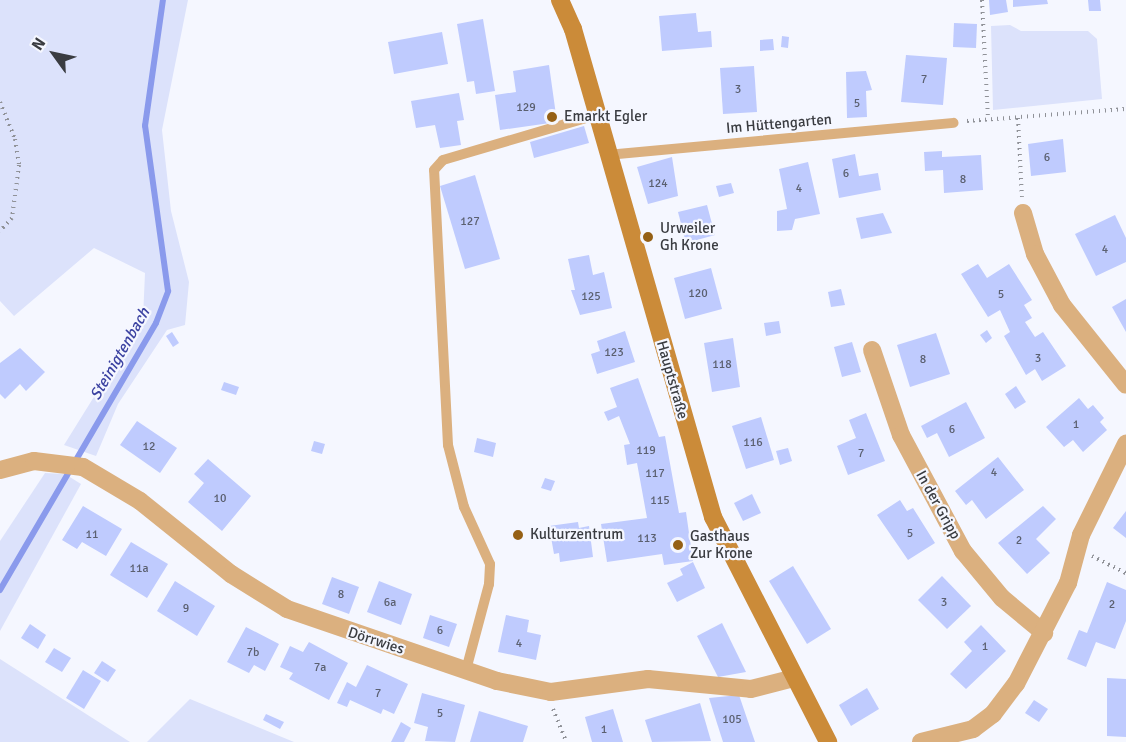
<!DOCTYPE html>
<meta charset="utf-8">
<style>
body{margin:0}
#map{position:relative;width:1126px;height:742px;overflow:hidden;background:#f5f7ff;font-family:Signika,sans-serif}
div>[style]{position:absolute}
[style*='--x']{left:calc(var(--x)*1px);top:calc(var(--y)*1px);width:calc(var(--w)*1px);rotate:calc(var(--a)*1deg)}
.green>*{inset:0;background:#dce2fb}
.stream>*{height:6px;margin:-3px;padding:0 3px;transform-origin:3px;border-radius:3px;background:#8a9aec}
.building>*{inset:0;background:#bfcbfe}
.path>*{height:4px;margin-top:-2px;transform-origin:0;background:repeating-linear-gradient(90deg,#909298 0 1.5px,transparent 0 6px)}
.lane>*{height:10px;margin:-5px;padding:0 5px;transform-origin:5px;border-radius:5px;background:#dbb07f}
.street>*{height:18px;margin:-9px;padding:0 9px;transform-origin:9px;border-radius:9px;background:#dbb07f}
.secondary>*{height:18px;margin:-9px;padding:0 9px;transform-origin:9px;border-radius:9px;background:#cb8b39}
.dots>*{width:16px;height:16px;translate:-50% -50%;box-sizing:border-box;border:3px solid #f5f7ff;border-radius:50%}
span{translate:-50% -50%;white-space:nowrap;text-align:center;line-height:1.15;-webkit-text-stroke:4.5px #f5f7ff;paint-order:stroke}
.number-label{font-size:12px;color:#5b6070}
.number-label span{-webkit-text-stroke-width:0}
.poi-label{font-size:15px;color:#3a3c41}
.left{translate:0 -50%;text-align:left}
.street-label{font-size:15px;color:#3a3c41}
.water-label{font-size:16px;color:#3c43a2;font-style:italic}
.north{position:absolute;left:24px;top:24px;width:60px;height:60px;-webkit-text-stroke:4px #f5f7ff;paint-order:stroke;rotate:303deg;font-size:16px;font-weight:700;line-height:24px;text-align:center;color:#3a3c41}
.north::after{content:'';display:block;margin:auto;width:21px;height:27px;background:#3a3c41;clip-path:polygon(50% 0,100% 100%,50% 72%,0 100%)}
</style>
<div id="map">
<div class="green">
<i style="clip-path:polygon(0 0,188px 0,162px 130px,171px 211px,189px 282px,185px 325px,167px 330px,118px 404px,96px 456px,64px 445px,143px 318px,145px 273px,94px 248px,14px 316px,0 301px)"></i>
<i style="clip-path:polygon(1010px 25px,1021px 31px,1088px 31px,1097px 39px,1102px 99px,993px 110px,991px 26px)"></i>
<i style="clip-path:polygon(45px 473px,65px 474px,81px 484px,0 631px,0 541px)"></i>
<i style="clip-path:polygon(0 659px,130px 742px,0 742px)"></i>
<i style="clip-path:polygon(190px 699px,294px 742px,147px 742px)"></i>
</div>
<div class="stream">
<i style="--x:0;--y:590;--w:309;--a:-59.7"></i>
<i style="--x:156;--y:323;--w:34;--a:-69"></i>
<i style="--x:168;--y:291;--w:167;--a:-97.9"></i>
<i style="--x:145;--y:126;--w:127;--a:-81.9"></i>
</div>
<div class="building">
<i style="clip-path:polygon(989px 0,1006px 0,1008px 12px,990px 15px)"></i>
<i style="clip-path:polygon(1013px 0,1047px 0,1048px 4px,1013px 7px)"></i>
<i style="clip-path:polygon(1088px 0,1100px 0,1101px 11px,1089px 11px)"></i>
<i style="clip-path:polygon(696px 13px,698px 32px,711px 31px,712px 47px,662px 51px,659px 16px)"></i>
<i style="clip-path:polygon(483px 19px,495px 91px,476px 94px,474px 81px,467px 82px,457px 24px)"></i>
<i style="clip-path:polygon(954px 23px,977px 24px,976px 48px,953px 47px)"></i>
<i style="clip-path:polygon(442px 32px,448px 64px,394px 74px,388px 42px)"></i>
<i style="clip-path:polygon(782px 36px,789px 37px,788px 48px,781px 47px)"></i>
<i style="clip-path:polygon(773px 39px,774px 50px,760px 51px,760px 40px)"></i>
<i style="clip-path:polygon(906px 55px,947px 58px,943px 105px,901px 102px)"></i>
<i style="clip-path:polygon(549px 65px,557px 122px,500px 130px,495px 95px,516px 92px,513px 71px)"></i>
<i style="clip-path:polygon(754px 66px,757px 112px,723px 114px,720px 68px)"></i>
<i style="clip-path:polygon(866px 71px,872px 90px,866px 91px,867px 117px,847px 118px,846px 72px)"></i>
<i style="clip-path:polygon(459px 93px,464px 120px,457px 121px,461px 145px,440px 148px,435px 125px,416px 128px,411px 101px)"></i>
<i style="clip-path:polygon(584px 126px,589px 143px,534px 158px,530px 142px)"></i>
<i style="clip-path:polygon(1063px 139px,1066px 172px,1031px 176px,1028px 144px)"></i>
<i style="clip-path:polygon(942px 151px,942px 157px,981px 155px,983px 190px,944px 193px,943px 170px,925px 171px,924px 152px)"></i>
<i style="clip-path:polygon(855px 154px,859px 176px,878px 173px,881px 190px,839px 198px,832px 159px)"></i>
<i style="clip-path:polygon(672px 157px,678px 196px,648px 204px,637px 167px)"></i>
<i style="clip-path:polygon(808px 162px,820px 214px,795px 219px,792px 230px,777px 231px,777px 211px,787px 209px,779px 169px)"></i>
<i style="clip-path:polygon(475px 175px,500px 259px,465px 269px,440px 186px)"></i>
<i style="clip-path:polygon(731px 183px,734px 193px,719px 197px,716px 186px)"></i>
<i style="clip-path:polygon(707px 205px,715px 235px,686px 243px,678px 212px)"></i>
<i style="clip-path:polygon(883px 213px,892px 233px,861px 239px,856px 218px)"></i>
<i style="clip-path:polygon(1115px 215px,1126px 238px,1126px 262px,1096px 276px,1075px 234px)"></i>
<i style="clip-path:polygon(589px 255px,593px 275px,604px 272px,612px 308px,580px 315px,571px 290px,575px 290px,568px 259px)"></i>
<i style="clip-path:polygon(978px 264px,987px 278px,1009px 264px,1032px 300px,1024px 305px,1032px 318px,1025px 322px,1035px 337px,1043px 332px,1066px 366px,1042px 381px,1035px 369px,1026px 375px,1004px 336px,1010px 332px,1000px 310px,988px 317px,961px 274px)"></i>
<i style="clip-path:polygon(711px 268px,722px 309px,685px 319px,674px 278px)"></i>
<i style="clip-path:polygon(841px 289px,845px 305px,831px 307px,828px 292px)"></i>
<i style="clip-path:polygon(1126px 299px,1126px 332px,1112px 307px)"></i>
<i style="clip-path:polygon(779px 321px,781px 333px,766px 336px,764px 323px)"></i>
<i style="clip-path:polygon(987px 330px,992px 338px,986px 343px,980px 335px)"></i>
<i style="clip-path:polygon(625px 331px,635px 362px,597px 374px,591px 354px,600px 351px,597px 341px)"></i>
<i style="clip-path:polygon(172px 332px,179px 343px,173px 347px,166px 336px)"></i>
<i style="clip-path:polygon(936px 333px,950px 374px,910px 387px,897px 345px)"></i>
<i style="clip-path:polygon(733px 338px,740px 387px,712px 392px,704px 343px)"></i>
<i style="clip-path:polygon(852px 342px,861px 372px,842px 377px,834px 347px)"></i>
<i style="clip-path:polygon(20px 348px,45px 372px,26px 391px,20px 384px,5px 399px,0 394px,0 363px)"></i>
<i style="clip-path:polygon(638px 378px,659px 437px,665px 436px,679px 513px,686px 512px,693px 561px,664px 565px,662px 554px,607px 562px,601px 524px,647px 518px,637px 463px,627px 465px,624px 445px,630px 444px,619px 416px,608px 421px,604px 412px,617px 407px,610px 388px)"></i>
<i style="clip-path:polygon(224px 382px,239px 387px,236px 395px,221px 390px)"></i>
<i style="clip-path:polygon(1016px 386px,1026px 402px,1015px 409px,1005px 394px)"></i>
<i style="clip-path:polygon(1079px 398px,1088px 409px,1093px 405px,1104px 418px,1100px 422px,1107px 430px,1083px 452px,1073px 440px,1064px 447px,1046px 427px)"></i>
<i style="clip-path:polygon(966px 402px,985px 438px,949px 457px,937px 433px,927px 438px,921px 426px)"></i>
<i style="clip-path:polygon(866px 413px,885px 461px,848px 475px,837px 446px,856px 438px,849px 420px)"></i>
<i style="clip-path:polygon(761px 417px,774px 460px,746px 469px,732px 426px)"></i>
<i style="clip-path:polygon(137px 421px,177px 448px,160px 473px,120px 445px)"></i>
<i style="clip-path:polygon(477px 438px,496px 443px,493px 457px,474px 452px)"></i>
<i style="clip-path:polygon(314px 441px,325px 444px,322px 454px,311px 451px)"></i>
<i style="clip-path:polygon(788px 448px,792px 461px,780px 465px,776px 451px)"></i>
<i style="clip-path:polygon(998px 457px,1024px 490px,986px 519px,972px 500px,966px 505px,955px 491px)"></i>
<i style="clip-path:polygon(208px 459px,251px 496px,222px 531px,188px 502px,204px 483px,194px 474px)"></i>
<i style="clip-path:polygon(545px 478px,555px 481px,551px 491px,541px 488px)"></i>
<i style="clip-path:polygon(752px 494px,761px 513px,743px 521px,734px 503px)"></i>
<i style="clip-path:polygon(900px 500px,907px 511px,913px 508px,935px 543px,908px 560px,877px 515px)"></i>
<i style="clip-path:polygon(83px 506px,122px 529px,106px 556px,82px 542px,77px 549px,62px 540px)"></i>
<i style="clip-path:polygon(1043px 506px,1056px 519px,1036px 539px,1050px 553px,1027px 574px,998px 543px)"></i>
<i style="clip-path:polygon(1126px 511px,1126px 538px,1113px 528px)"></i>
<i style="clip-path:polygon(578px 522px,579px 528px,589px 526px,593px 557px,560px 562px,559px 553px,554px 554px,549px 526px)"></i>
<i style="clip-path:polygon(131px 542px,168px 564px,147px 598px,110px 575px)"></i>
<i style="clip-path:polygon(693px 562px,705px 588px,677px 602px,667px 583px,683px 575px,680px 569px)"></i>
<i style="clip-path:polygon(793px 566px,831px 629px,807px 644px,769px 581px)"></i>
<i style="clip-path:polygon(942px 576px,971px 606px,947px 629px,918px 600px)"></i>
<i style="clip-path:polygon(332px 577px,359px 587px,349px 614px,322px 604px)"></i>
<i style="clip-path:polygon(175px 581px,215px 606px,197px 636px,157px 611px)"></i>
<i style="clip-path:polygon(379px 581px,412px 594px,401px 625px,367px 612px)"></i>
<i style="clip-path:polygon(1107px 582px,1126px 590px,1126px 621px,1115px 649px,1096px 642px,1086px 667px,1067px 659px,1079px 630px,1087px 633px)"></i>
<i style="clip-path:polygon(430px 615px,457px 624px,449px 647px,423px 638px)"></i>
<i style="clip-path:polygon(506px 615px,529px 620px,527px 632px,541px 635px,536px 660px,498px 652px)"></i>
<i style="clip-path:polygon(722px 623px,746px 672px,718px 677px,697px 636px)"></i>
<i style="clip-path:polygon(30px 624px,46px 635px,38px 649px,21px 638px)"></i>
<i style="clip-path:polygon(981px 625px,1006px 651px,966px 689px,950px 674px,972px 651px,964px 642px)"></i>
<i style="clip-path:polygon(246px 627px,279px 644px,265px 671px,254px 665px,249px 673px,227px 662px)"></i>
<i style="clip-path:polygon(309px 642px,348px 663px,329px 700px,289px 679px,293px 673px,280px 667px,290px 646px,303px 652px)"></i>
<i style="clip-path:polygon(54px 648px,71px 658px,62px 672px,45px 662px)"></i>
<i style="clip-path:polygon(102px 661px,116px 670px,108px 682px,94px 673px)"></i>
<i style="clip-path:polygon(367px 665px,408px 684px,394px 714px,383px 709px,381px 714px,350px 700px,347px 707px,337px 703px,347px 682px,356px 687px)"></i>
<i style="clip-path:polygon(83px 670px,101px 681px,84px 709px,66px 698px)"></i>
<i style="clip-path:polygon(1107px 678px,1126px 679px,1126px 737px,1107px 736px)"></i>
<i style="clip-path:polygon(867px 688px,879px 709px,851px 726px,839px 705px)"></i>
<i style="clip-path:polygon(422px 693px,465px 705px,455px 742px,425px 741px,428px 727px,414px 723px)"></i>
<i style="clip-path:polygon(739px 695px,755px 742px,723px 742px,709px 698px)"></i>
<i style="clip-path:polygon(1034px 700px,1048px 709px,1039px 722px,1025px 713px)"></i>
<i style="clip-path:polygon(700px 703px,711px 741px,652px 742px,645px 720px)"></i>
<i style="clip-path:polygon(613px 709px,623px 742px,592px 742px,585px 717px)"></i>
<i style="clip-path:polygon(479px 711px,528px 726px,523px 742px,470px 742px)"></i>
<i style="clip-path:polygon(266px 714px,284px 722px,280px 729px,263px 720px)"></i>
<i style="clip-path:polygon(401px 722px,411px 728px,404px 742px,391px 742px)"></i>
</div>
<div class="path">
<i style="--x:982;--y:0;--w:119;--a:87.1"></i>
<i style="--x:0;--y:102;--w:40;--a:68"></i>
<i style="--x:15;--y:139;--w:26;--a:81"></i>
<i style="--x:19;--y:165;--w:53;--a:97.5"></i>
<i style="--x:12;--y:218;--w:18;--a:133"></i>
<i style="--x:1018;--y:118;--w:79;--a:87.1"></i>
<i style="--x:967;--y:121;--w:159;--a:-4.3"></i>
<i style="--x:1092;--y:556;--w:38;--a:27"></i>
<i style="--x:553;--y:709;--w:35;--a:68"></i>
</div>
<div class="lane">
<i style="--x:607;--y:155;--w:348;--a:-5.3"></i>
<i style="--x:466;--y:670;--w:89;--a:-75"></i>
<i style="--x:489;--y:584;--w:20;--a:-87"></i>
<i style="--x:490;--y:564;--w:63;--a:-114.5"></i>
<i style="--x:464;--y:507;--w:64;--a:-104.5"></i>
<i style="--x:448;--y:445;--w:275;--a:-92.9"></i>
<i style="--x:434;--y:170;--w:13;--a:-48"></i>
<i style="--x:443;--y:160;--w:159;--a:-16.4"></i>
</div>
<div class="street">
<i style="--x:1023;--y:213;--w:43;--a:73.7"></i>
<i style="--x:1035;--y:254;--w:58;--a:62.1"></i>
<i style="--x:1062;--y:305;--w:102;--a:51.3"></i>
<i style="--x:872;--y:350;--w:90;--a:71.2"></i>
<i style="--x:901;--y:435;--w:132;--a:61.9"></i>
<i style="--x:963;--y:551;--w:61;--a:50.3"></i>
<i style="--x:1002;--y:598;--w:55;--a:39.8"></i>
<i style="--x:0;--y:470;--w:35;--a:-15"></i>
<i style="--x:34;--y:461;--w:49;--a:7"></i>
<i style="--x:83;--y:467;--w:66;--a:30.8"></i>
<i style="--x:140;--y:501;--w:117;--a:38.7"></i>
<i style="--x:231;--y:574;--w:66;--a:32"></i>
<i style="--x:287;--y:609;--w:222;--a:18.9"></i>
<i style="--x:497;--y:681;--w:55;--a:11.5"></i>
<i style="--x:551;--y:692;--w:98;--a:-7.6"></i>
<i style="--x:648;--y:679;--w:103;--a:5.5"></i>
<i style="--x:751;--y:689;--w:44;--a:-14.3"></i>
<i style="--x:921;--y:742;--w:54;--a:-14"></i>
<i style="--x:973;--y:729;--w:25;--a:-37"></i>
<i style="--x:993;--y:714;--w:38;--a:-53"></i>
<i style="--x:1016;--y:684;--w:114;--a:-62.8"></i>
<i style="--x:1068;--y:583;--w:50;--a:-74.8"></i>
<i style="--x:1081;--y:535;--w:102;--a:-63.7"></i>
</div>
<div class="secondary">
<i style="--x:560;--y:0;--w:32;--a:66"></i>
<i style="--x:573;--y:29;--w:508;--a:73.99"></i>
<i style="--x:713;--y:517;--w:253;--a:62.9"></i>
</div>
<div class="dots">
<i style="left:552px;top:117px;background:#956015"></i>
<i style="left:648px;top:237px;background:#956015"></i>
<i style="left:518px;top:535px;background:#956015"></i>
<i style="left:678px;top:545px;background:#956015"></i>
</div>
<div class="number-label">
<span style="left:924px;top:80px">7</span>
<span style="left:738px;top:90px">3</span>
<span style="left:857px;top:104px">5</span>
<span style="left:526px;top:108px">129</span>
<span style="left:1047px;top:158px">6</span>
<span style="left:846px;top:174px">6</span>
<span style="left:963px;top:180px">8</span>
<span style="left:658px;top:184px">124</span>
<span style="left:799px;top:189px">4</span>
<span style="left:470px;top:222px">127</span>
<span style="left:1105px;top:250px">4</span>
<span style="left:698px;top:294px">120</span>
<span style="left:1001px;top:295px">5</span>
<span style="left:591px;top:297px">125</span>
<span style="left:614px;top:353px">123</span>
<span style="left:1038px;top:359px">3</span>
<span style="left:923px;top:360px">8</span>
<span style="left:722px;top:365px">118</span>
<span style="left:1076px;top:425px">1</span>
<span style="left:952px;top:430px">6</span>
<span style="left:753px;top:443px">116</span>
<span style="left:149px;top:447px">12</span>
<span style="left:646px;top:451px">119</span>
<span style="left:861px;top:454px">7</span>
<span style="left:994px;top:473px">4</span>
<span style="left:655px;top:474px">117</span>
<span style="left:220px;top:499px">10</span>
<span style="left:660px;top:501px">115</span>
<span style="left:910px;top:534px">5</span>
<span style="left:92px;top:535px">11</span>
<span style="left:647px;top:539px">113</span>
<span style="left:1019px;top:541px">2</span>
<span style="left:139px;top:569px">11a</span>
<span style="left:341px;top:595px">8</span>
<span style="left:390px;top:603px">6a</span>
<span style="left:944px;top:603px">3</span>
<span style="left:1112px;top:605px">2</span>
<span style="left:186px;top:609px">9</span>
<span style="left:440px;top:631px">6</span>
<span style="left:519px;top:644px">4</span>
<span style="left:985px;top:647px">1</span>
<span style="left:253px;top:653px">7b</span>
<span style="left:320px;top:668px">7a</span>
<span style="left:378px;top:694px">7</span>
<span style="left:440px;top:714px">5</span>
<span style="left:732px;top:720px">105</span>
<span style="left:604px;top:730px">1</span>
</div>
<div class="poi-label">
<span class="left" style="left:564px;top:117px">Emarkt Egler</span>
<span class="left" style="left:660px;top:237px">Urweiler<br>Gh Krone</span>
<span class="left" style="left:530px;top:535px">Kulturzentrum</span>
<span class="left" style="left:690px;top:545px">Gasthaus<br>Zur Krone</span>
</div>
<div class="street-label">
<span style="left:779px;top:124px;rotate:-5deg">Im Hüttengarten</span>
<span style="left:672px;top:380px;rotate:74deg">Hauptstraße</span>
<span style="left:938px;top:505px;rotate:61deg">In der Gripp</span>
<span style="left:376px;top:641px;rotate:18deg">Dörrwies</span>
</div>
<div class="water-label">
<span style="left:120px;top:354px;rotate:-60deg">Steinigtenbach</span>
</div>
<div class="north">N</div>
</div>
